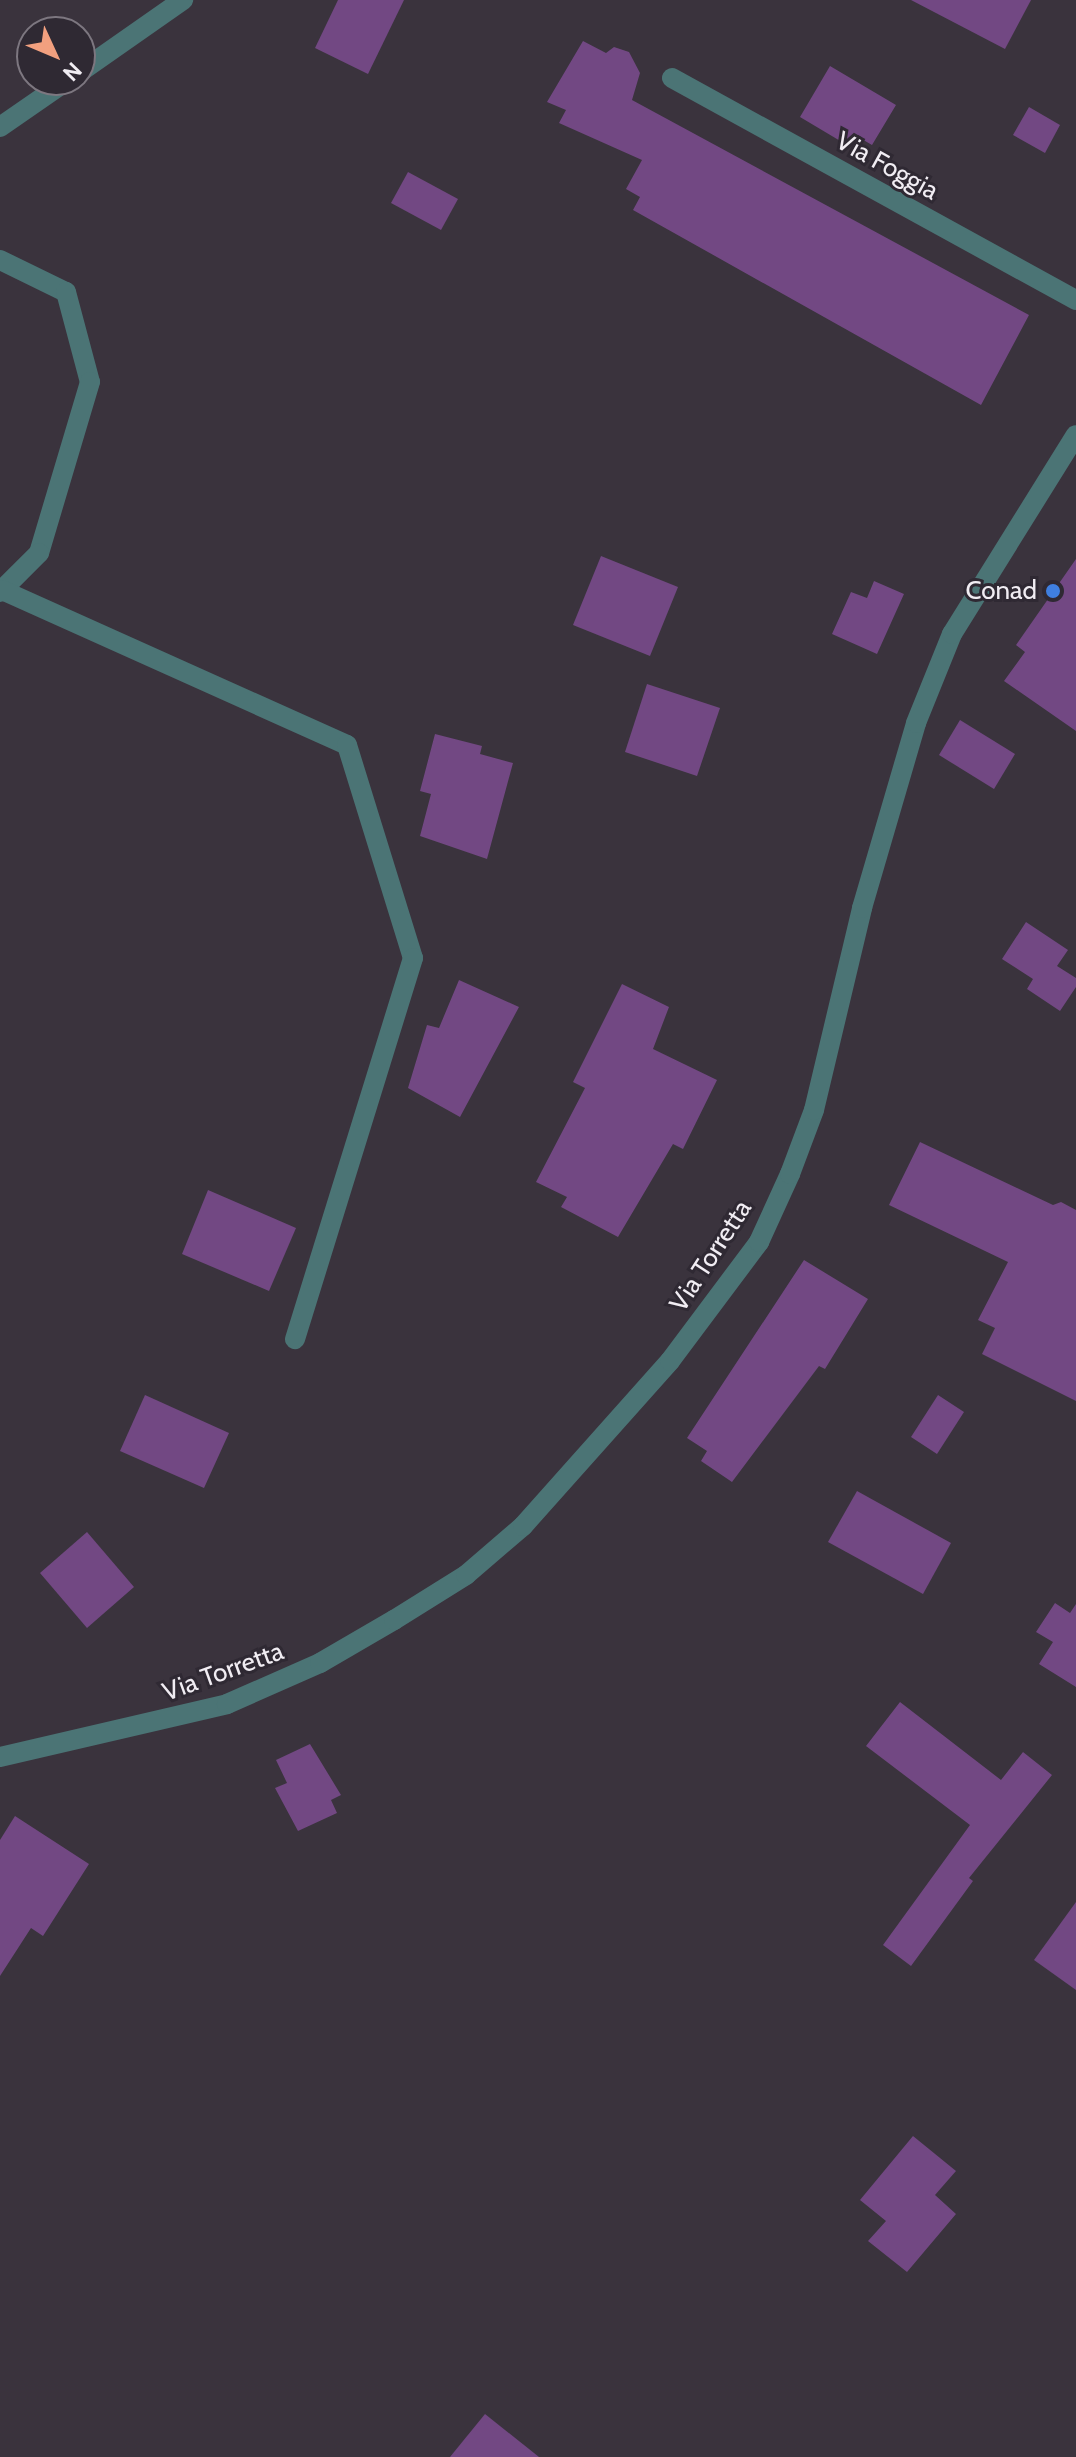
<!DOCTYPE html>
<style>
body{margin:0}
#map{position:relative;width:1076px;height:2457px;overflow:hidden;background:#3a333d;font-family:Cabin,sans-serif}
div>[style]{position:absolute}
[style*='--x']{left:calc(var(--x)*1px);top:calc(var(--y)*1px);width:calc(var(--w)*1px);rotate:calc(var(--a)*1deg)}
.building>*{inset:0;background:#724883}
.minor>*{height:20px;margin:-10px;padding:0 10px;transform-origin:10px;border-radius:10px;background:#4b7475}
.dots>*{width:22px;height:22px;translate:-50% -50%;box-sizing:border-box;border:4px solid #2f2933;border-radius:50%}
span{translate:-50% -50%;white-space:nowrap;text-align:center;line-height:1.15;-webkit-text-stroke:6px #2f2933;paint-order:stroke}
.street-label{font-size:26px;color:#f1edf3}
.poi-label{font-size:26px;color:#f1edf3}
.right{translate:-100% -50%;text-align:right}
.north{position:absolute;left:16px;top:16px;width:80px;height:80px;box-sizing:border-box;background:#2f2933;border:2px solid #7d7780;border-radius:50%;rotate:134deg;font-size:22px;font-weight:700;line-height:32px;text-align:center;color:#f1edf3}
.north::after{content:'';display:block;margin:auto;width:28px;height:36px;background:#f2a07f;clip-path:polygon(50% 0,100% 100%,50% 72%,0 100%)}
</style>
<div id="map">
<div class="building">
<i style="clip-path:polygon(338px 0,404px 0,368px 74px,315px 48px)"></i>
<i style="clip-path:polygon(911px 0,1031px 0,1005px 49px)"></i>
<i style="clip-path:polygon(583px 41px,606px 53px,614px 47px,629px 52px,640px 73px,632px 100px,1029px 315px,981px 405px,633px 210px,640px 197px,626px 189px,642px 160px,559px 123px,566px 110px,547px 102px)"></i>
<i style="clip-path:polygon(830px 66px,896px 105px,872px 145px,853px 134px,847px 145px,800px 117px)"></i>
<i style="clip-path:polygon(1029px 107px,1060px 125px,1045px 153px,1013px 135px)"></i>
<i style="clip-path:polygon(408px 172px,458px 199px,441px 230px,391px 203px)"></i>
<i style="clip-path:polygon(601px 556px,678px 587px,650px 656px,573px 625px)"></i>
<i style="clip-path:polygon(1076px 559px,1076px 731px,1004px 681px,1025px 652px,1016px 645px)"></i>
<i style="clip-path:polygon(874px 581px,904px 594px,877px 654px,832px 634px,851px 592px,867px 598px)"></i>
<i style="clip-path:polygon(647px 684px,720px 708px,697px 776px,625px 752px)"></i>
<i style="clip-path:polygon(960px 720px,1015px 754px,994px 789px,939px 755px)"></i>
<i style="clip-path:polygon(435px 734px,482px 746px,480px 754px,513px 763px,487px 859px,420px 836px,431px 794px,420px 791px)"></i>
<i style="clip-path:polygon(1026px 922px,1068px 950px,1057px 966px,1076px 978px,1076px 987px,1060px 1011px,1027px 989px,1033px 979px,1002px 959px)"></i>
<i style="clip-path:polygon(459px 980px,519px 1007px,460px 1117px,408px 1088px,427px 1025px,439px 1028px)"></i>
<i style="clip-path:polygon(622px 984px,669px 1007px,653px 1049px,717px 1080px,683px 1149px,673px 1144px,618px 1237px,561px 1207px,567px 1197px,536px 1182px,585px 1088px,573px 1082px)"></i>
<i style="clip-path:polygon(920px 1142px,1053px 1205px,1061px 1202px,1076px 1210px,1076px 1401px,982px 1354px,995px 1328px,978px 1320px,1008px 1262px,889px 1205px)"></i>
<i style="clip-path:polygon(208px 1190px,296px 1228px,269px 1291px,182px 1254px)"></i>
<i style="clip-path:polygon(804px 1260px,868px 1299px,825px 1369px,819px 1366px,732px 1482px,701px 1461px,707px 1451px,687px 1438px)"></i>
<i style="clip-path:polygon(145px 1395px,229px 1433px,204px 1488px,120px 1451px)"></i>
<i style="clip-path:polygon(938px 1395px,964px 1412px,937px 1454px,911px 1437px)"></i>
<i style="clip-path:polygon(857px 1491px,951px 1543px,923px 1594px,828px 1542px)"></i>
<i style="clip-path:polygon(87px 1532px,134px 1587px,87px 1628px,40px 1573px)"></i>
<i style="clip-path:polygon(1055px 1603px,1070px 1613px,1076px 1604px,1076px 1687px,1039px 1664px,1053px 1642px,1036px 1632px)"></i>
<i style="clip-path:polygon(900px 1702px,1001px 1780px,1023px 1752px,1052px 1775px,969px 1878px,973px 1881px,911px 1966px,883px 1945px,970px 1825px,866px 1746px)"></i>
<i style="clip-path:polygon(310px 1744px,341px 1795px,331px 1800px,337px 1813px,298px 1831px,275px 1788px,287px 1783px,276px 1760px)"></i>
<i style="clip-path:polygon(15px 1816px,89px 1864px,43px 1936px,31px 1928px,0 1976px,0 1840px)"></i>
<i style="clip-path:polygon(1076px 1902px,1076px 1990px,1034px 1960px)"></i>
<i style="clip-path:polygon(913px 2136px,956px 2171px,935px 2195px,956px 2214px,907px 2272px,868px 2241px,886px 2221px,860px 2200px)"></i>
<i style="clip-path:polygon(485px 2414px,539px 2457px,450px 2457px)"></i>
</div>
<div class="minor">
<i style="--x:80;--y:72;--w:126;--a:-35"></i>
<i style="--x:672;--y:78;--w:461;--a:28.8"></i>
<i style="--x:0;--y:127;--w:83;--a:-34.7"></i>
<i style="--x:0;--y:260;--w:73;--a:25.9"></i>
<i style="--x:66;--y:292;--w:93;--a:75.1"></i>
<i style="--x:90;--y:382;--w:178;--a:106.6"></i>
<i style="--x:39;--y:553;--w:55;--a:135"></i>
<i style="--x:2;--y:590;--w:378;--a:24.2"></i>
<i style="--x:347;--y:745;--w:223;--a:72.8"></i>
<i style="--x:413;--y:958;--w:399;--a:107.2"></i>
<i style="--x:0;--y:1757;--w:233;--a:-13.1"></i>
<i style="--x:227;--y:1704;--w:102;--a:-23.8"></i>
<i style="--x:320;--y:1663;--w:86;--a:-30.2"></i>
<i style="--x:394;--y:1620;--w:85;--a:-32"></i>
<i style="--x:466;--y:1575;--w:75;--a:-40.7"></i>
<i style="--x:523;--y:1526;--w:221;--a:-48.3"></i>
<i style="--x:670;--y:1361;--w:149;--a:-53.2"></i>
<i style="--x:759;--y:1242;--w:75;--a:-65.5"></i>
<i style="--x:790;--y:1174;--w:68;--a:-69.4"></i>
<i style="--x:814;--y:1110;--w:208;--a:-76.6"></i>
<i style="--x:862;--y:908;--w:193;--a:-73.7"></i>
<i style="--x:916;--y:723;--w:96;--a:-68"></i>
<i style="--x:952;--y:634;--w:234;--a:-58.1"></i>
</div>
<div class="dots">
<i style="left:1053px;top:591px;background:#3f7fe0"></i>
</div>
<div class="street-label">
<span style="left:887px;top:166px;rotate:29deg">Via Foggia</span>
<span style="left:711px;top:1256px;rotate:-57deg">Via Torretta</span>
<span style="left:223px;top:1672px;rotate:-20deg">Via Torretta</span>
</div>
<div class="poi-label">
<span class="right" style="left:1037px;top:591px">Conad</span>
</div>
<div class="north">N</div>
</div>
